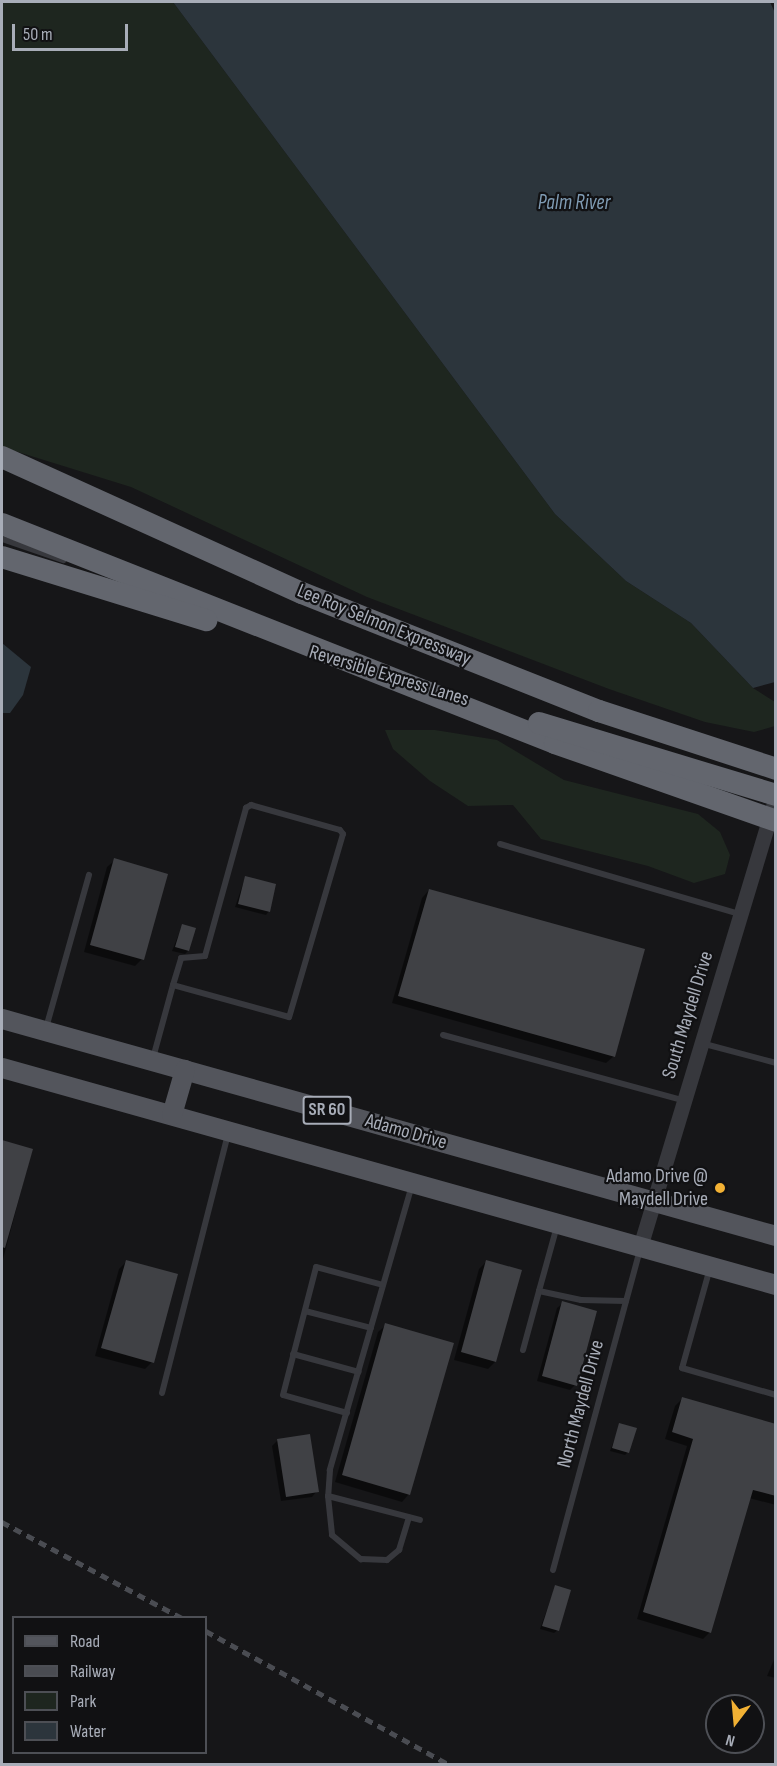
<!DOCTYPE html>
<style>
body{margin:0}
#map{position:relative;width:777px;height:1766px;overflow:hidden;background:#161618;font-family:"Sofia Sans Condensed",sans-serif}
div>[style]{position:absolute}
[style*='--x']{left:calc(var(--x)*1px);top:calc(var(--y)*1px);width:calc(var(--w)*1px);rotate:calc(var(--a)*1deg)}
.green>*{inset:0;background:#1e261f}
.water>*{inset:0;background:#2c353c}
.shadow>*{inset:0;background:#0007}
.building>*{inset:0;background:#404145}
.service>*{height:6px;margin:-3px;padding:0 3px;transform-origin:3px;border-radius:3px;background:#37383d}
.tertiary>*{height:15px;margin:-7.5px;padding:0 7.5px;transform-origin:7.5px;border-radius:7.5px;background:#37383d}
.primary>*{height:20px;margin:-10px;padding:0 10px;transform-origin:10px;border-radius:10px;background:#53555c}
.motorway>*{height:22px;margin:-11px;padding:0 11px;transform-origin:11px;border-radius:11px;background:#63666e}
.rail>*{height:4.5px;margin-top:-2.25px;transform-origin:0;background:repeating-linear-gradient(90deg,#4a4c52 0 8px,transparent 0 14px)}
.dots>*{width:16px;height:16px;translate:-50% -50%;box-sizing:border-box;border:3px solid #111113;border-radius:50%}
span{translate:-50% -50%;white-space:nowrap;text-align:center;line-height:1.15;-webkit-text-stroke:4.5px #111113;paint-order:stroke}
.shield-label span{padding:2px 4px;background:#111113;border:2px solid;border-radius:4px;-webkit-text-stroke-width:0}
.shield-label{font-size:18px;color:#a8adb8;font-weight:700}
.street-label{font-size:20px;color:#a8adb8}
.poi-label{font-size:20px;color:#a8adb8}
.right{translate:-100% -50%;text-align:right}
.water-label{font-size:21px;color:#7f9bb3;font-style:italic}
.frame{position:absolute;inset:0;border:3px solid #a8adb8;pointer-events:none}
.legend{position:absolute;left:12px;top:1616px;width:195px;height:138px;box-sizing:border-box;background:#111113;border:2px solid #4d4f55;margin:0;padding:8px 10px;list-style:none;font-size:18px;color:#a8adb8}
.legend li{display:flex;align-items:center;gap:12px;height:30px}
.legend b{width:30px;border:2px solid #4d4f55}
.north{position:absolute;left:705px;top:1694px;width:60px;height:60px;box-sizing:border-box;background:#111113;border:2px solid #4d4f55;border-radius:50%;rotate:196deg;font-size:16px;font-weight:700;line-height:24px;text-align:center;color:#a8adb8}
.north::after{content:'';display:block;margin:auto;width:21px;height:27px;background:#f2b134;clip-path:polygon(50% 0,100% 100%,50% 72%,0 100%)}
.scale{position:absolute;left:12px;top:24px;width:116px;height:27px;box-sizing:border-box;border:3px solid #a8adb8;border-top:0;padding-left:8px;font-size:18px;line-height:21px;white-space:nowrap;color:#a8adb8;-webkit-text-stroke:4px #111113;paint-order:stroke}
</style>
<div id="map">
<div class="green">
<i style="clip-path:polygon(2px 2px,173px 2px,555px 514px,626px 581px,691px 623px,753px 688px,775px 702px,775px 726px,754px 732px,705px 722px,609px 689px,367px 597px,131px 487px,2px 447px)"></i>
<i style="clip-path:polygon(385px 730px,435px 730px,497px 740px,564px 780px,698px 814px,720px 832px,730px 855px,725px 874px,694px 883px,648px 866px,541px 839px,513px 805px,468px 806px,430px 781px,393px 749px)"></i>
</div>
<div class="water">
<i style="clip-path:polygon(173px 2px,770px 2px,776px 15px,775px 682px,753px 688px,691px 623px,626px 581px,555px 514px)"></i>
<i style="clip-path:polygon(2px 643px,31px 667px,23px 695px,10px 713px,2px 713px)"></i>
</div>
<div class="shadow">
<i style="clip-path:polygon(115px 860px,142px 959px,135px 966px,84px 952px,107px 867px)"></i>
<i style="clip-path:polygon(245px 878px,269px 911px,266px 915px,235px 907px)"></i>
<i style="clip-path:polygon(429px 890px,614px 1056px,606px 1063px,392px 1003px,422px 898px)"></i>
<i style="clip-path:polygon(182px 926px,188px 951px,185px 954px,172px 951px)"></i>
<i style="clip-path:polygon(2px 1141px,32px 1150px,2px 1263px)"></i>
<i style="clip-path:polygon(126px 1262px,152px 1362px,145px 1369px,95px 1356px,119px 1269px)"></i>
<i style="clip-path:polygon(486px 1262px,495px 1362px,488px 1369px,454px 1360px,479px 1269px)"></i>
<i style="clip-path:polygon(563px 1303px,575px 1385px,570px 1390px,537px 1381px,557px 1308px)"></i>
<i style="clip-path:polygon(386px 1325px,409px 1494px,402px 1502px,335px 1482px,378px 1332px)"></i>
<i style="clip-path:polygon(683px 1398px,776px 1425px,776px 1505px,749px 1498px,710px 1632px,703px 1639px,637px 1619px,687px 1446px,665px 1439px,675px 1406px)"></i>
<i style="clip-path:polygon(620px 1425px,628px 1452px,625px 1455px,610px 1451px)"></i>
<i style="clip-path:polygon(278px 1440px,317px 1491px,312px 1497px,281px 1501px,272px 1446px)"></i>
<i style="clip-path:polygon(555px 1587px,558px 1630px,554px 1633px,540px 1629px)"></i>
<i style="clip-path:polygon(776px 1655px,776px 1678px,767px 1676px)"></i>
</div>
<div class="building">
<i style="clip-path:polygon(114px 858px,168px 874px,144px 960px,90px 945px)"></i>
<i style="clip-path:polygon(245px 876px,276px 884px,270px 912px,238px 904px)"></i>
<i style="clip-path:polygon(429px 889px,645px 949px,615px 1057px,398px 996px)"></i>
<i style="clip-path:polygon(182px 924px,196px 928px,189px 951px,175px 947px)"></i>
<i style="clip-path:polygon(2px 1140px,33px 1149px,5px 1248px,2px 1247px)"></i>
<i style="clip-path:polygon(126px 1260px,178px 1274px,154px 1363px,101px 1348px)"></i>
<i style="clip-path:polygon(486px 1260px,522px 1270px,496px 1362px,461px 1352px)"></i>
<i style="clip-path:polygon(562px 1301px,597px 1311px,577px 1386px,542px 1376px)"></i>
<i style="clip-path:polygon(385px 1323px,454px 1343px,410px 1495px,342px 1475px)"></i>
<i style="clip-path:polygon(682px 1397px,776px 1424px,776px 1496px,753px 1490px,711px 1633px,643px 1612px,693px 1439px,672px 1432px)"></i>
<i style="clip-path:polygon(619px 1423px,637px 1428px,629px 1453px,612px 1448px)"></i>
<i style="clip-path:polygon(310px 1434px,319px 1492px,286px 1497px,277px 1439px)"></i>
<i style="clip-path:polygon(555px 1585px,571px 1590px,559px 1631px,542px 1626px)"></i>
</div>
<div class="service">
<i style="--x:2;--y:539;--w:65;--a:19"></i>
<i style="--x:500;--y:844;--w:249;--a:16.3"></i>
<i style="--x:46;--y:1028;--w:159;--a:-74.3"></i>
<i style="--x:443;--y:1035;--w:249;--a:15.2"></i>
<i style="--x:701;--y:1043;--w:78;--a:14.9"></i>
<i style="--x:153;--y:1058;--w:76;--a:-74.7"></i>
<i style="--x:173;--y:985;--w:28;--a:-73"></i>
<i style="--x:181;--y:958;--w:24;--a:-5"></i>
<i style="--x:205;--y:956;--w:154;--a:-74.5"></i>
<i style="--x:246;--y:808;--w:6;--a:-31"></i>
<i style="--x:251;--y:805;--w:92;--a:15.7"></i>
<i style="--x:340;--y:830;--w:5;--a:53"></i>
<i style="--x:343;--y:834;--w:191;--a:106.4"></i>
<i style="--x:289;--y:1017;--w:120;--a:-164.6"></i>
<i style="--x:412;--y:1185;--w:297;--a:106.1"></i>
<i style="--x:330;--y:1470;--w:26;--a:94"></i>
<i style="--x:328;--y:1496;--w:95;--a:14.6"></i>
<i style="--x:557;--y:1226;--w:67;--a:105.5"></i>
<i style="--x:539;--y:1291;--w:43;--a:12.1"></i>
<i style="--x:581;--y:1300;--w:45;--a:1.3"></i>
<i style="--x:710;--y:1268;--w:104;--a:105.6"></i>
<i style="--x:682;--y:1368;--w:98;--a:16"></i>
<i style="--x:305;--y:1311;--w:68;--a:14.4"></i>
<i style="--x:523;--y:1350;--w:61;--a:-74.8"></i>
<i style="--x:293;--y:1354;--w:68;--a:15.3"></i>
<i style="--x:162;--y:1393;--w:266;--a:-75.7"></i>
<i style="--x:347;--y:1413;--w:66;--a:-164.3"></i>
<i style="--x:283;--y:1395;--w:132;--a:-75.5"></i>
<i style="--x:316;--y:1267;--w:69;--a:15"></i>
<i style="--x:328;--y:1496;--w:39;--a:84"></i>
<i style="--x:332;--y:1535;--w:38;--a:40"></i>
<i style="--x:361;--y:1559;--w:26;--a:2"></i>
<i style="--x:387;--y:1560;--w:16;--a:-40"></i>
<i style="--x:399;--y:1550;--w:34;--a:-73"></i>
<i style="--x:553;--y:1570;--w:333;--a:-74.8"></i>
</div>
<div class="tertiary">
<i style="--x:640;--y:1247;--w:471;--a:-73.2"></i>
</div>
<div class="primary">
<i style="--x:2;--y:1019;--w:804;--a:15.66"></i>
<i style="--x:2;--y:1068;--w:804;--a:15.66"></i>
<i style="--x:172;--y:1115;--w:47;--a:-73.9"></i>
</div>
<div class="motorway">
<i style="--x:2;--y:457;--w:329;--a:24.4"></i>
<i style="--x:302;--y:593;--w:320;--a:21.7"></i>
<i style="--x:599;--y:711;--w:186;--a:18.1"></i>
<i style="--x:2;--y:524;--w:595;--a:21.6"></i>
<i style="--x:555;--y:743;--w:234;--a:19.4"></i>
<i style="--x:2;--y:557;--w:214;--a:17.2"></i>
<i style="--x:539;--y:723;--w:248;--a:16.9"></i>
</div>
<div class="rail">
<i style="--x:2;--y:1522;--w:204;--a:28.1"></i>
<i style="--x:206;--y:1631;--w:276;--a:28.8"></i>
</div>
<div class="dots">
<i style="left:720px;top:1188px;background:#f2b134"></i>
</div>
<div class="shield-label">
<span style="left:327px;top:1110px">SR 60</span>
</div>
<div class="street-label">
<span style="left:384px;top:625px;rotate:22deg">Lee Roy Selmon Expressway</span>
<span style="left:389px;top:676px;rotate:17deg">Reversible Express Lanes</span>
<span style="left:688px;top:1015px;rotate:-73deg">South Maydell Drive</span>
<span style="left:406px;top:1132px;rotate:16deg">Adamo Drive</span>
<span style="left:581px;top:1404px;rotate:-75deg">North Maydell Drive</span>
</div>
<div class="poi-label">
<span class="right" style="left:708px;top:1188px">Adamo Drive @<br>Maydell Drive</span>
</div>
<div class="water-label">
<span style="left:574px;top:203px">Palm River</span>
</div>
<div class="frame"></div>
<ul class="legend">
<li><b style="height:8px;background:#53555c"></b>Road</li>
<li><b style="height:8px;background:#4a4c52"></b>Railway</li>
<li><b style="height:16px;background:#1e261f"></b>Park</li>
<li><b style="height:16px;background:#2c353c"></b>Water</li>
</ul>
<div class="north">N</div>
<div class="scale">50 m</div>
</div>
